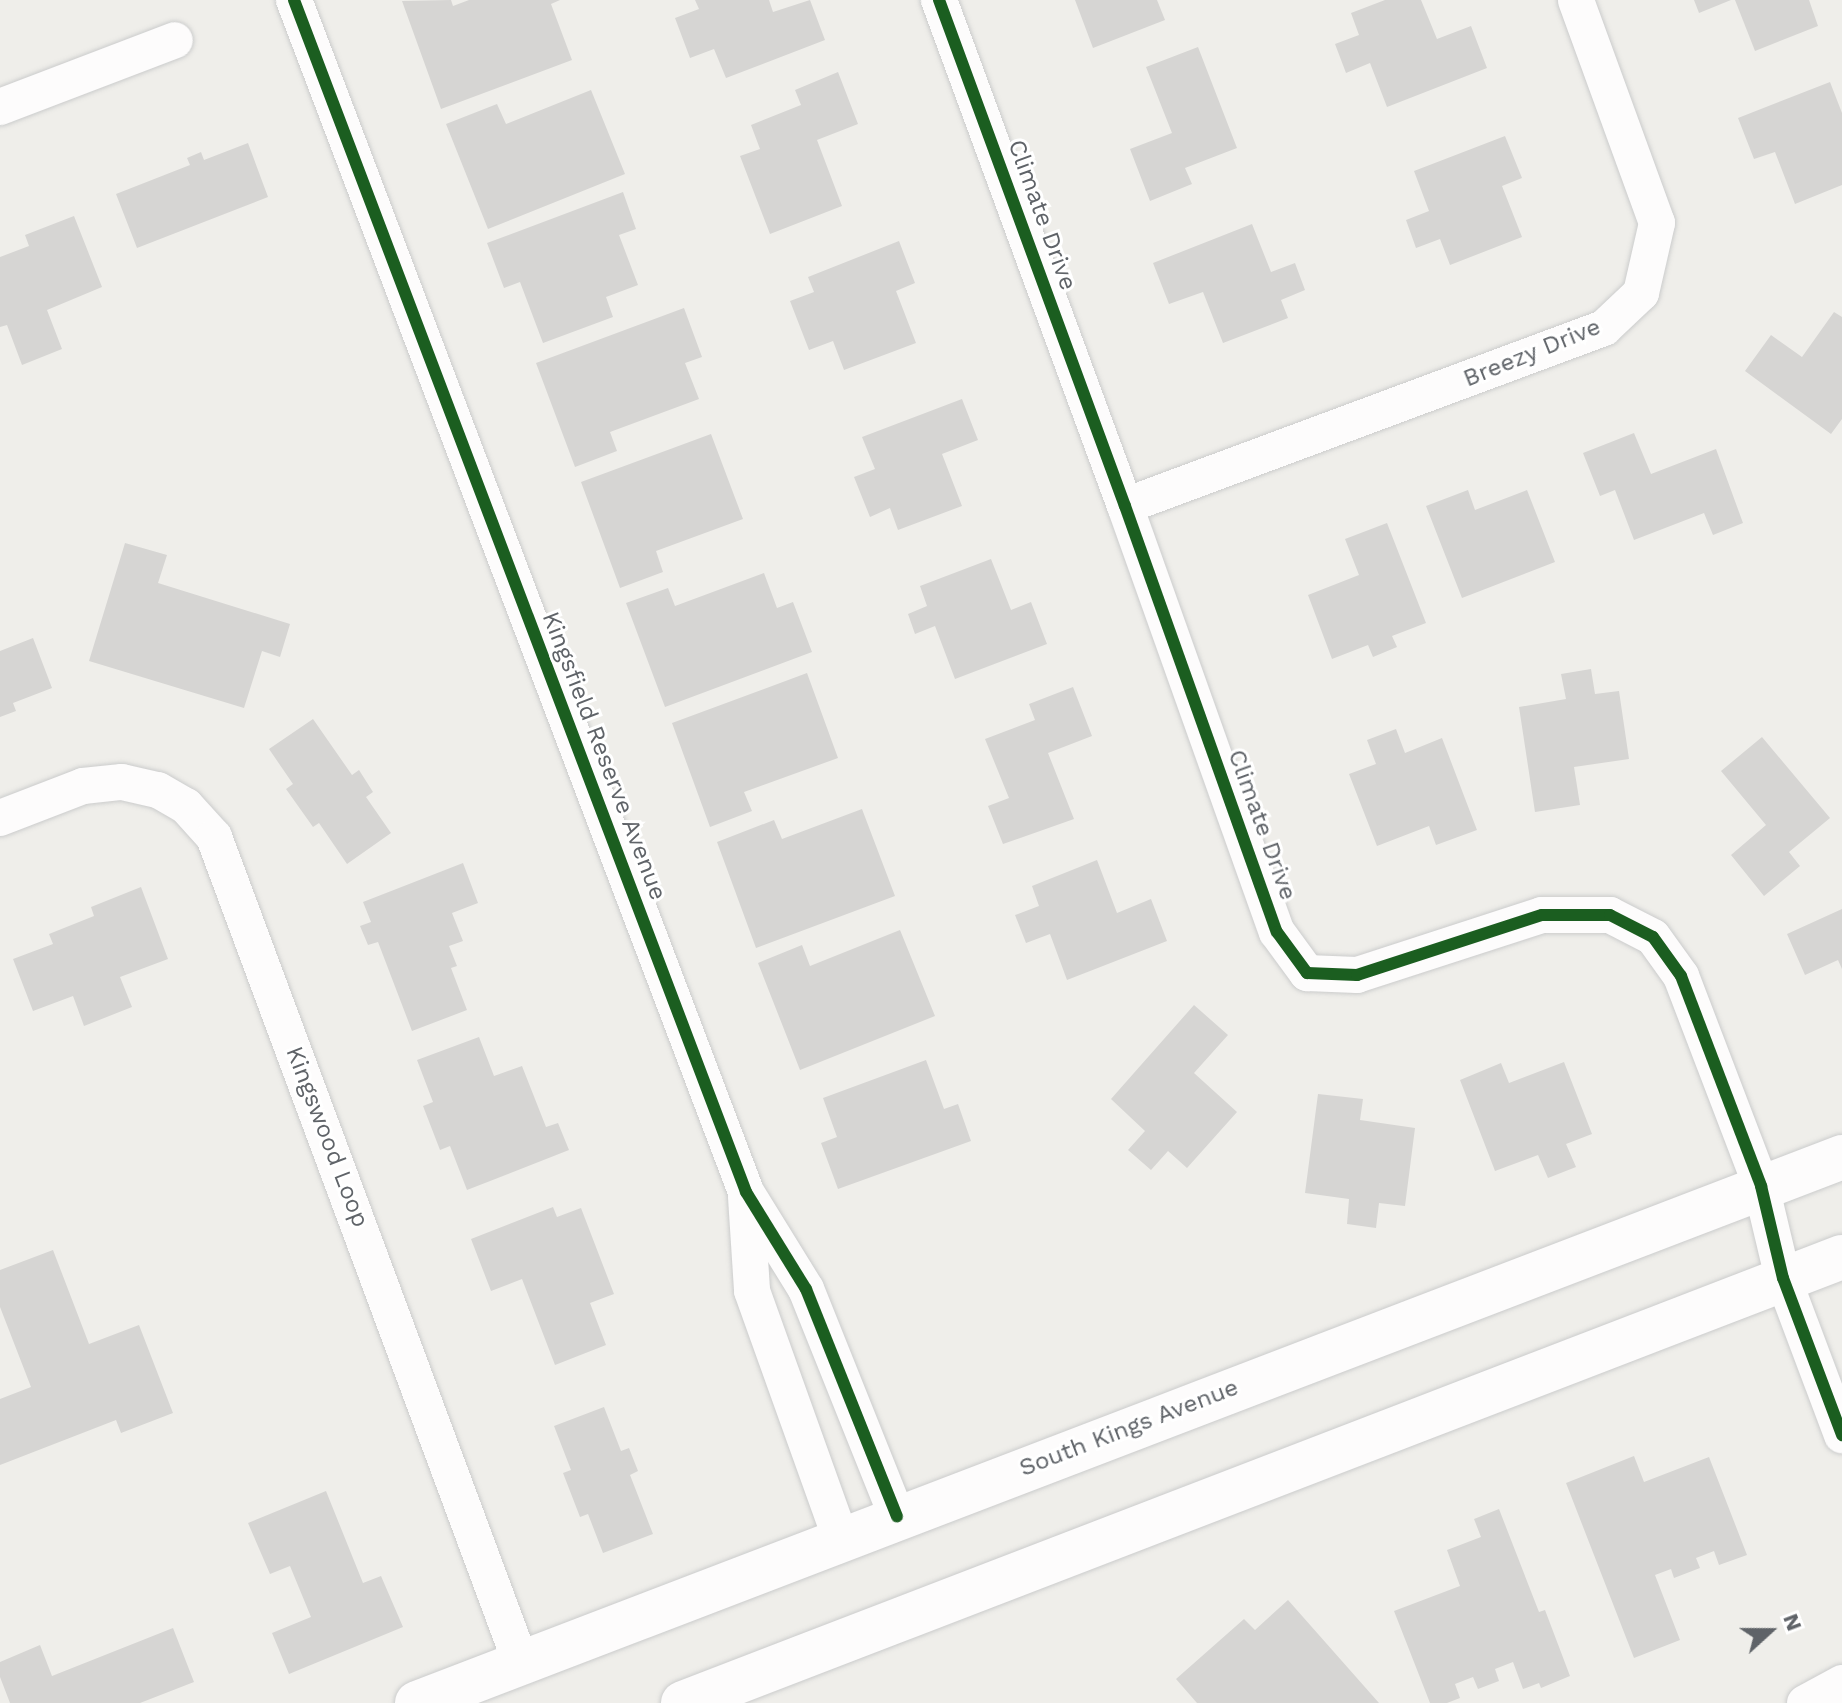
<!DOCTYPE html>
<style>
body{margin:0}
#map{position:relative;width:1842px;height:1703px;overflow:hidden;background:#efeeea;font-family:"Work Sans",sans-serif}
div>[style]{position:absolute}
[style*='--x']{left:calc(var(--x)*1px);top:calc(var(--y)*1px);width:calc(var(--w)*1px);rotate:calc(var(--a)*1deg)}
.building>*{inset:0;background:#d6d5d3}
.roads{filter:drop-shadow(0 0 2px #cbcccc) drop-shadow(0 0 2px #cbcccc)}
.minor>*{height:36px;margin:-18px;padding:0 18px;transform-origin:18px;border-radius:18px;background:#fdfcfc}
.secondary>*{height:44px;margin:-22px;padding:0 22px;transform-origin:22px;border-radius:22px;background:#fdfcfc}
.cycleway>*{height:12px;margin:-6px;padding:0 6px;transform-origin:6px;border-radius:6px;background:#1b5e20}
span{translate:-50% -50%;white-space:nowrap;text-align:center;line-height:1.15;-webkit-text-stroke:6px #fff;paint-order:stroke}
.street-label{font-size:24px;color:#5f6368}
.north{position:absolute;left:1730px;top:1591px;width:80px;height:80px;-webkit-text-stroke:6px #fff;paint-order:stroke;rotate:69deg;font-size:22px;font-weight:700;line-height:32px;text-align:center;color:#5f6368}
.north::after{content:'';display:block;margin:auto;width:28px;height:36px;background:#5f6368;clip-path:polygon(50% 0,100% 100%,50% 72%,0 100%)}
</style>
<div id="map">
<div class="building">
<i style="clip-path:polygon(451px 0,453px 6px,469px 0,560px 0,551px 4px,572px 60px,441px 109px,402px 1px)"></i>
<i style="clip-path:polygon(695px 0,769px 0,773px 12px,810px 0,825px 40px,726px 78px,714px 49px,690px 58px,675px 18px,699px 9px)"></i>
<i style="clip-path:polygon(1075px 0,1157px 0,1165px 20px,1093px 48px)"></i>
<i style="clip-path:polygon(1385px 0,1421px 0,1437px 39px,1471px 26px,1487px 68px,1387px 107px,1370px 63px,1346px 73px,1335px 44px,1359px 35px,1351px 13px)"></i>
<i style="clip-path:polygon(1694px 0,1731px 0,1699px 13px)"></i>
<i style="clip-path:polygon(1735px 0,1809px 0,1818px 26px,1755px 51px)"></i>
<i style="clip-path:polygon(1198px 47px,1237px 148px,1185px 168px,1192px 184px,1150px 201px,1130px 149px,1172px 133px,1146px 67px)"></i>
<i style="clip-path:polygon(838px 72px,858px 124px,817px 140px,842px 206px,770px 234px,740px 156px,760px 149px,751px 125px,801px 105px,795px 90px)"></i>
<i style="clip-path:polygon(1830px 82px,1842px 113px,1842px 185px,1795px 204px,1775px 152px,1754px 159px,1738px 118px)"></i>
<i style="clip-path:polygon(591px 90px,625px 174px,488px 229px,446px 124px,497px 104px,506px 124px)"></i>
<i style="clip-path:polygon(1505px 136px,1522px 178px,1502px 186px,1522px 237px,1450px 265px,1440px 239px,1416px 248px,1406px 220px,1429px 211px,1414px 171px)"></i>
<i style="clip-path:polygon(248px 143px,268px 197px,137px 248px,116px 194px,190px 165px,187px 158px,201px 152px,204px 160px)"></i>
<i style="clip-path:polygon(623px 192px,636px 229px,619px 235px,638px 285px,606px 297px,613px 317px,543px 343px,520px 282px,504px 288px,487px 243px)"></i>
<i style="clip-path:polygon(74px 216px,102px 287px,47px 310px,62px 349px,22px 365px,7px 325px,0 327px,0 257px,29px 246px,25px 235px)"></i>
<i style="clip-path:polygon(1252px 224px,1271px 272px,1295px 263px,1305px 290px,1281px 300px,1288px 318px,1223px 343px,1203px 292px,1169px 304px,1153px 263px)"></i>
<i style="clip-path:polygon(899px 241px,915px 283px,896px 291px,916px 343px,844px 370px,833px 341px,809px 350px,790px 301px,814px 292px,808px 277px)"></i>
<i style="clip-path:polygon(684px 308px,702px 357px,685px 363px,699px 399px,610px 432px,617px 451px,575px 467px,536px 363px)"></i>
<i style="clip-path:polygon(1834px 312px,1842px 317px,1842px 419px,1831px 434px,1745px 371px,1771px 335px,1802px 357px)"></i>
<i style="clip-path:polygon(962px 399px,978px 440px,942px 454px,962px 506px,898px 530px,890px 508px,870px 517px,854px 477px,875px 469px,862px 437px)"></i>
<i style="clip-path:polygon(1634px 433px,1651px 474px,1716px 449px,1743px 523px,1713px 535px,1704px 513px,1634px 540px,1615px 490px,1600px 496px,1583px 453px)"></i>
<i style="clip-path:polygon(711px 434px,743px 519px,656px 551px,663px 572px,620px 588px,581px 482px)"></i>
<i style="clip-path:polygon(1468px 490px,1475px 510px,1527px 490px,1555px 562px,1462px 598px,1426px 506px)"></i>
<i style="clip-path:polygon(1387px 523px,1426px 623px,1392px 636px,1397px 647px,1373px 657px,1368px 645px,1332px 659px,1308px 595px,1359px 575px,1345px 539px)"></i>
<i style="clip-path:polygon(125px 543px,167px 555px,158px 583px,290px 624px,280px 657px,262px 651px,244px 708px,89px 661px)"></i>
<i style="clip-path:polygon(991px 559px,1011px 610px,1031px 602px,1047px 644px,955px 679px,935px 626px,915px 634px,908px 614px,927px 606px,920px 586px)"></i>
<i style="clip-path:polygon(764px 573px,777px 608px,793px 602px,812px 652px,665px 707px,626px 603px,668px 588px,675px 606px)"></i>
<i style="clip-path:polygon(33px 638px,52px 688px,13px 703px,16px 711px,0 717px,0 651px)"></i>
<i style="clip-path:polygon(1591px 669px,1595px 694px,1619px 691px,1629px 759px,1574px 767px,1580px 805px,1535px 812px,1519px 707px,1566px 699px,1561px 674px)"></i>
<i style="clip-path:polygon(807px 673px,838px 758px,744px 792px,752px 811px,710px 827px,672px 723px)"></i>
<i style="clip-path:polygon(1073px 687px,1092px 736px,1048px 753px,1074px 819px,1003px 844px,988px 806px,1009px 798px,985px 739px,1035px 720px,1029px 704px)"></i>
<i style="clip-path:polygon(313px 719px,352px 775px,359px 770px,373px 792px,366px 797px,391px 833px,347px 864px,319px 823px,313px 827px,286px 789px,293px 784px,269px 749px)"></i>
<i style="clip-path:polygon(1396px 729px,1405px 753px,1442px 738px,1477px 830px,1436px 845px,1429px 826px,1377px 846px,1349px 774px,1376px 764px,1367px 740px)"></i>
<i style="clip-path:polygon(1762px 737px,1830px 818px,1789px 852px,1800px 866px,1764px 896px,1731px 855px,1766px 825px,1721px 771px)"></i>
<i style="clip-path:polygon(862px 809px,895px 896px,756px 948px,717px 842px,774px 820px,782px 839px)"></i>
<i style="clip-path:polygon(1097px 860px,1117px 913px,1151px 899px,1167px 941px,1067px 980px,1050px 934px,1026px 943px,1015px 915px,1039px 906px,1032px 886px)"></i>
<i style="clip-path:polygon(463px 863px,478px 903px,452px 913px,463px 941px,449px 946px,457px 966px,451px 968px,467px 1010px,412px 1031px,378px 942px,368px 945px,360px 926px,371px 922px,363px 902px)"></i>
<i style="clip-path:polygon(141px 887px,168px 959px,120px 977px,132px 1007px,84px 1026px,73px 996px,33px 1011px,13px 959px,53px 944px,49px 934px,94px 916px,91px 907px)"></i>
<i style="clip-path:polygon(1842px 909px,1842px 969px,1838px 960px,1805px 975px,1787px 934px)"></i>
<i style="clip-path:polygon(900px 930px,935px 1016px,800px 1070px,758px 963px,802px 945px,810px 966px)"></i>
<i style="clip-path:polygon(1194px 1005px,1228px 1035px,1194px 1073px,1237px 1112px,1187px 1168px,1168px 1151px,1151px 1170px,1128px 1150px,1145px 1131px,1111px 1099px)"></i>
<i style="clip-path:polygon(479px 1037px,494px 1076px,522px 1066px,546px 1127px,558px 1123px,569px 1150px,467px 1190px,450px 1146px,440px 1150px,423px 1106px,433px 1102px,417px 1060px)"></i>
<i style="clip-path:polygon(926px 1060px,944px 1109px,958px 1104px,971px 1141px,838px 1189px,821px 1143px,837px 1137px,823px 1098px)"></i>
<i style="clip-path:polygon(1564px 1062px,1592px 1134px,1566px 1144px,1576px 1167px,1548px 1178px,1538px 1155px,1495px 1171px,1460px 1080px,1501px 1063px,1509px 1083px)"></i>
<i style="clip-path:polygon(1318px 1094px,1363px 1099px,1360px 1120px,1415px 1128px,1405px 1206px,1379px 1203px,1376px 1228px,1347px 1224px,1349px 1199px,1305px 1193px)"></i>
<i style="clip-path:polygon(553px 1207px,557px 1217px,581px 1208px,614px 1294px,590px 1303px,606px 1345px,555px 1365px,522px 1279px,491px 1291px,471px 1239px)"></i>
<i style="clip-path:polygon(53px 1250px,89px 1344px,139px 1325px,173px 1413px,121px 1433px,116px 1420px,0 1465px,0 1399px,31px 1387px,0 1307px,0 1270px)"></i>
<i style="clip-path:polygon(604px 1407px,621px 1451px,629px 1448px,638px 1471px,630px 1475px,653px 1534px,603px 1553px,588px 1514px,580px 1517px,563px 1473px,571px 1470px,554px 1426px)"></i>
<i style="clip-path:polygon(1634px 1456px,1644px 1482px,1709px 1457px,1747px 1555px,1719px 1565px,1714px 1551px,1696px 1558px,1700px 1568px,1674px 1578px,1671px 1569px,1655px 1575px,1680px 1640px,1634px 1658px,1566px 1483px)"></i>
<i style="clip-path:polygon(326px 1491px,363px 1583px,381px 1576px,403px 1627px,289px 1674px,272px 1633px,311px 1617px,290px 1566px,270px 1574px,248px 1523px)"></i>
<i style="clip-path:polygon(1499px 1509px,1539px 1612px,1545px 1610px,1570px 1676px,1541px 1688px,1539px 1683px,1523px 1689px,1513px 1662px,1495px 1669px,1499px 1681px,1478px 1689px,1473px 1677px,1455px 1684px,1460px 1698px,1447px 1703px,1430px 1703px,1394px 1611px,1460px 1586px,1447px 1550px,1481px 1537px,1474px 1519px)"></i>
<i style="clip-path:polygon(1288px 1600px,1379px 1703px,1197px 1703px,1176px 1679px,1244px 1619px,1255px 1630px)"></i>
<i style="clip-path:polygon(173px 1628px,194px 1682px,140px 1703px,10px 1703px,0 1677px,0 1662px,40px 1645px,52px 1676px)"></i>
</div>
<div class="roads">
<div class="minor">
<i style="--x:294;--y:0;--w:1275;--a:69.23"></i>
<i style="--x:746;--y:1192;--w:114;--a:58.3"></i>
<i style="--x:806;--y:1289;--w:245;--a:68.2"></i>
<i style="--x:939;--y:0;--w:539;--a:69.82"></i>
<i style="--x:1125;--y:506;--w:452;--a:70.4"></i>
<i style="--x:1277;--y:932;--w:51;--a:53.8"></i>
<i style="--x:1307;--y:973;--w:50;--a:2.3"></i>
<i style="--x:1357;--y:975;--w:194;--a:-18"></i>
<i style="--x:1542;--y:915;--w:68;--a:0"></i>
<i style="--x:1610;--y:915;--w:48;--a:27.1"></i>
<i style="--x:1653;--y:937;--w:48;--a:54.3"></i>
<i style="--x:1681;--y:976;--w:225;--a:69.1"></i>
<i style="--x:1761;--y:1186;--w:95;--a:76.6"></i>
<i style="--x:1783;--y:1278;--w:168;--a:69.4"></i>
<i style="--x:0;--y:107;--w:187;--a:-20.9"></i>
<i style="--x:1125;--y:506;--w:511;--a:-20.39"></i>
<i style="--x:1604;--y:328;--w:51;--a:-43.4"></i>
<i style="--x:1641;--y:293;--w:72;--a:-77.1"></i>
<i style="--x:1657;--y:223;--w:237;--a:-110"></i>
<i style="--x:0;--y:818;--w:89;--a:-21.1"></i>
<i style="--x:83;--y:786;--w:39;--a:-6"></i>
<i style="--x:122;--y:782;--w:37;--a:13"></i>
<i style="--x:158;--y:790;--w:32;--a:30"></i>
<i style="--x:186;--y:806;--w:42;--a:47.9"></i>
<i style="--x:214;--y:837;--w:881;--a:69.61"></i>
<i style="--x:746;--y:1197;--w:94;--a:86.3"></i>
<i style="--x:752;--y:1291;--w:264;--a:70.3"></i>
<i style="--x:1805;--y:1703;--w:42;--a:-28.4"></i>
</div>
<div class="secondary">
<i style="--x:417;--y:1703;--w:1526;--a:-20.96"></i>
<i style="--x:683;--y:1703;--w:1242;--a:-21.05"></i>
</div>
</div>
<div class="cycleway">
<i style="--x:294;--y:0;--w:1275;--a:69.23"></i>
<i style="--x:746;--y:1192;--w:114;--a:58.3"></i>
<i style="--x:806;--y:1289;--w:245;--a:68.2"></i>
<i style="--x:939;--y:0;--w:539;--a:69.82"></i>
<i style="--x:1125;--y:506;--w:452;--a:70.4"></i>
<i style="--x:1277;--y:932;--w:51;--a:53.8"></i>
<i style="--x:1307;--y:973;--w:50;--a:2.3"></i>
<i style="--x:1357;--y:975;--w:194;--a:-18"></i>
<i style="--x:1542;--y:915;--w:68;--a:0"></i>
<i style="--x:1610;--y:915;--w:48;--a:27.1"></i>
<i style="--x:1653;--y:937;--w:48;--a:54.3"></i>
<i style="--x:1681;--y:976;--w:225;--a:69.1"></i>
<i style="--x:1761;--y:1186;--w:95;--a:76.6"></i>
<i style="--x:1783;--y:1278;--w:168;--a:69.4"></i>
</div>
<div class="street-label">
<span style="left:1042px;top:215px;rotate:70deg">Climate Drive</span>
<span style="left:1532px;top:353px;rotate:-22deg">Breezy Drive</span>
<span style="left:604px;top:756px;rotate:69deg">Kingsfield Reserve Avenue</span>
<span style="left:1262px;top:825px;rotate:70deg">Climate Drive</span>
<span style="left:327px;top:1137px;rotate:69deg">Kingswood Loop</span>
<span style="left:1129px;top:1428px;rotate:-21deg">South Kings Avenue</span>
</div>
<div class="north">N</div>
</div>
